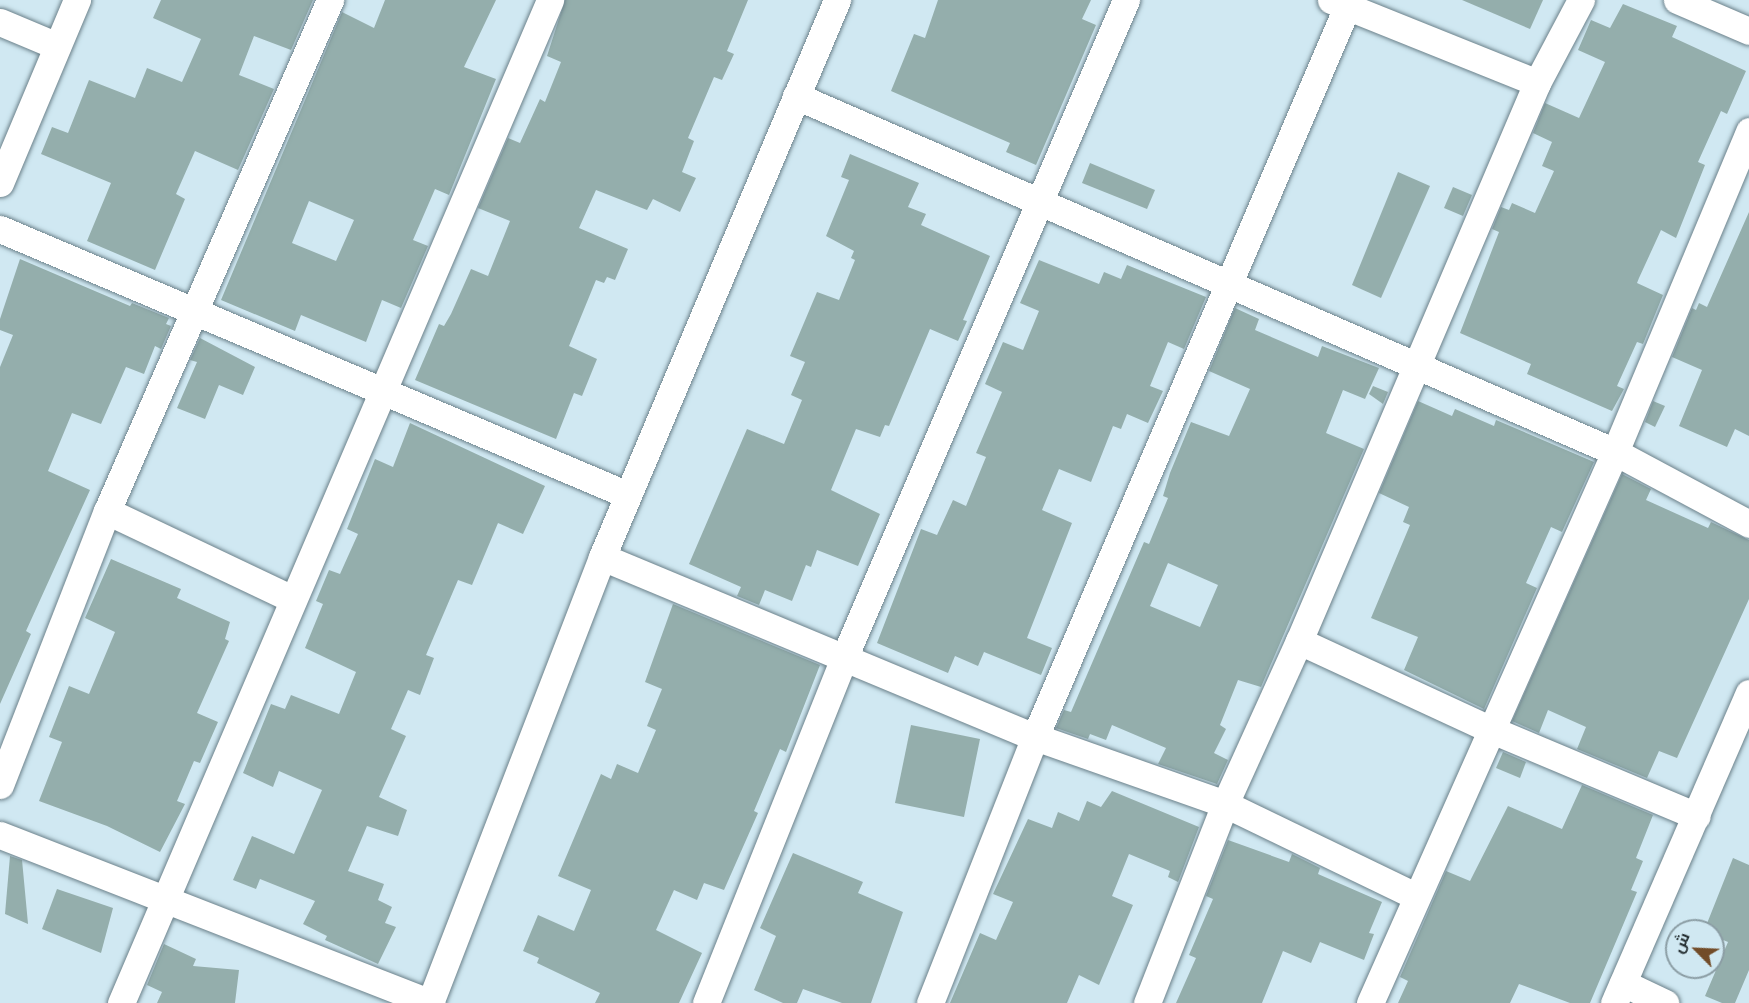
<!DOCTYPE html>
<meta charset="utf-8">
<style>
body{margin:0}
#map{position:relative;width:1749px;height:1003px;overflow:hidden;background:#d0e8f2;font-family:Merriweather,Cairo,serif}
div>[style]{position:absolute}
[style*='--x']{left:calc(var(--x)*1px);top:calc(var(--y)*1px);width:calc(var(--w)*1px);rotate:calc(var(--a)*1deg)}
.building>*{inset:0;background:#94aeac}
.roads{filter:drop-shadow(0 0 2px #6b818a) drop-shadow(0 0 2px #6b818a)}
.minor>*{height:27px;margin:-13.5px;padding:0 13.5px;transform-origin:13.5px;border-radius:13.5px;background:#fff}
span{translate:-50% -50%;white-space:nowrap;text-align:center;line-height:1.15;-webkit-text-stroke:4.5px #d0e8f2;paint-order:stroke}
.north{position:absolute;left:1665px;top:919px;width:60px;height:60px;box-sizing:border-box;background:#d0e8f2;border:2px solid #8b9da4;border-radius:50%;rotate:294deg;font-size:16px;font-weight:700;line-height:24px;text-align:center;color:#232d30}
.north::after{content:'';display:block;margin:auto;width:21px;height:27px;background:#724c29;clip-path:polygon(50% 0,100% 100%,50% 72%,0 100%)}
</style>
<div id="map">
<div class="building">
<i style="clip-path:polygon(161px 0,313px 0,291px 50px,254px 36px,239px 75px,274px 89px,238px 170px,195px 151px,176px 194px,185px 199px,155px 270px,87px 241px,111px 183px,41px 154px,52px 127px,68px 133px,89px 80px,135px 98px,147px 68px,182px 82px,201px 39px,153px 18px)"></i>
<i style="clip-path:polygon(evenodd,385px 0,496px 0,464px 67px,496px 79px,449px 195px,435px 189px,413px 240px,428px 246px,401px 308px,382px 300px,366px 342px,301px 315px,295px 331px,221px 300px,342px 12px,374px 28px,385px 0,309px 201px,354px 220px,336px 261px,292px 243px,309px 201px)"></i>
<i style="clip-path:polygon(565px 0,748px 0,727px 51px,734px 54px,722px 80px,714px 77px,688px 138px,694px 141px,682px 172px,696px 178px,680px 212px,653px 199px,647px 210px,596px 190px,579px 228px,628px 249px,615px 280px,607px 277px,604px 283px,596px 280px,569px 346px,597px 359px,582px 396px,574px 393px,556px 439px,415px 380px,439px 324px,444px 326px,451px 314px,471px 269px,488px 276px,510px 221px,478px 208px,508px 138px,520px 143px,540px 99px,545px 102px,561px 62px,547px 56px)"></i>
<i style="clip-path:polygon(938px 0,1091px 0,1082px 19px,1096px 25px,1036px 165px,1006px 152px,1010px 143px,891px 91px,914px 34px,925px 38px)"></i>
<i style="clip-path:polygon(1462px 0,1543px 0,1530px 29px)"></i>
<i style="clip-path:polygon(1623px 4px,1677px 26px,1672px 37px,1746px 71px,1727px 114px,1721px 111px,1698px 162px,1705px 165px,1676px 238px,1661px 230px,1639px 278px,1637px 283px,1663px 295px,1643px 344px,1637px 342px,1617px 386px,1624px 389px,1612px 411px,1527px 374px,1531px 364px,1460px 333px,1499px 232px,1492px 229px,1501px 207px,1509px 210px,1512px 203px,1535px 213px,1554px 171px,1542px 166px,1552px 142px,1533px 133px,1545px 103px,1579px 118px,1605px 62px,1578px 50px,1591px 20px,1610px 28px)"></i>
<i style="clip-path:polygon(850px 154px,919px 183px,908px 207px,926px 214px,921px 225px,990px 256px,963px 320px,967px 321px,958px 341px,930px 329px,889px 426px,885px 425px,880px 437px,856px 429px,831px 490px,880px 514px,858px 566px,817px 550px,811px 567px,806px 565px,792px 601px,765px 590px,759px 605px,737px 596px,741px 587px,689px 564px,747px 429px,784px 444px,802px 400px,791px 395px,805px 362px,790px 356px,817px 292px,839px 300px,855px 260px,851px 258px,854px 251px,826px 236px,849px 180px,841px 177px)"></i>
<i style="clip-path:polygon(1090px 163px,1155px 190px,1147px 209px,1082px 183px)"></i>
<i style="clip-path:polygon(1398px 172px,1430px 186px,1381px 298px,1352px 285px)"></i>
<i style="clip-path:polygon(1453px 187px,1472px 195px,1463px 216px,1444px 208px)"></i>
<i style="clip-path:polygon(1749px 212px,1749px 436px,1735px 429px,1727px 447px,1679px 426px,1702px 370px,1672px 357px,1692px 308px,1696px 310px,1699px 303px,1707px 307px)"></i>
<i style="clip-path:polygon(20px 259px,130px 306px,132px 303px,169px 318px,166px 324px,171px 326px,161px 349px,155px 346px,144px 374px,126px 367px,101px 424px,72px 413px,48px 471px,90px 490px,26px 631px,31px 634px,0 704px,0 367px,13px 335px,0 330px,0 319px)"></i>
<i style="clip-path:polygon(1039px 260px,1099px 284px,1104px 272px,1121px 279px,1127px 265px,1206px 297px,1184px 349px,1168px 342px,1150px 386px,1163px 391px,1148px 423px,1127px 414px,1121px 429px,1113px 426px,1091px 482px,1059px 469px,1042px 510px,1072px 523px,1027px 638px,1052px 648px,1041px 675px,984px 652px,978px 666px,955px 656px,948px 673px,877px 643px,921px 529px,937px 535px,953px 500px,966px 506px,986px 457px,976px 453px,1002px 392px,985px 384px,1003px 342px,1023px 350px,1039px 311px,1020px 303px)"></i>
<i style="clip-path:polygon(evenodd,1235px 308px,1259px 319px,1255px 330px,1318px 357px,1322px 346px,1379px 368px,1365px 399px,1343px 390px,1326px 433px,1364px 449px,1261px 687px,1238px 680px,1220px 725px,1226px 729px,1214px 753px,1228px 760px,1217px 784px,1158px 764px,1166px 748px,1112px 725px,1106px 740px,1090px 734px,1088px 739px,1056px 728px,1064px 710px,1071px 712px,1144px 542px,1149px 544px,1168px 498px,1163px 496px,1170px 473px,1191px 422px,1229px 436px,1250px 389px,1209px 371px,1235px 308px,1168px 563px,1218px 585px,1200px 627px,1150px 606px,1168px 563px)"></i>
<i style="clip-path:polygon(200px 338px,255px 367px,243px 395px,219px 385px,205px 419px,177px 408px,197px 362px,190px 360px)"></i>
<i style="clip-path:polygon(1373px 386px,1388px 392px,1383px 404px,1369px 394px)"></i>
<i style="clip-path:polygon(1418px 401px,1452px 416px,1455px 409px,1494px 426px,1496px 420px,1594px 462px,1562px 532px,1551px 527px,1526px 583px,1537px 588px,1484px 709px,1404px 670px,1418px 637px,1371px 618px,1410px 525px,1403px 522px,1409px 507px,1379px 493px)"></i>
<i style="clip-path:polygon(1653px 401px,1665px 406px,1655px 427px,1645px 422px)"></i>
<i style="clip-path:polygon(410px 423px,545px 486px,523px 534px,498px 523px,472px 585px,458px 580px,426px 655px,434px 658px,420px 695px,408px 690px,391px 729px,406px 736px,379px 797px,407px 810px,398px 836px,367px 826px,348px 871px,384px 884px,378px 900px,392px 907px,385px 923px,396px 927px,378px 964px,325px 940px,327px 936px,303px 924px,315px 901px,260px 879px,256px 889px,233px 880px,252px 836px,294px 854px,322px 790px,279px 771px,273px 787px,243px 773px,271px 704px,285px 709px,291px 695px,339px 714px,356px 672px,305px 648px,323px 604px,316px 601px,329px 570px,340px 574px,358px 534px,347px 529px,375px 459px,393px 467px)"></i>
<i style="clip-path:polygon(1622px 474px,1651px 489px,1646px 500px,1708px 528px,1711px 522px,1749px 540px,1749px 599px,1677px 758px,1659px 751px,1647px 778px,1577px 749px,1586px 727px,1548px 710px,1539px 733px,1512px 721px)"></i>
<i style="clip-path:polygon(111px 559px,181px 589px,177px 598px,230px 622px,225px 639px,229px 641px,197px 713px,218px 722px,200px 763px,194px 761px,177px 801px,185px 804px,160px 852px,107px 826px,39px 801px,62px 742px,49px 737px,69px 686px,89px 694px,115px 632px,85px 618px)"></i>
<i style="clip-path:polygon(673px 604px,820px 665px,786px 752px,780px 749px,754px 811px,758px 813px,724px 890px,704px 883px,697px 900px,674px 890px,656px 930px,702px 953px,679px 1003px,595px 1003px,600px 993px,537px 963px,539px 958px,523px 951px,538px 915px,574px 931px,591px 890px,558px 876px,601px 774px,611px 779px,617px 764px,638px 773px,656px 730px,647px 726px,662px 689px,645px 682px)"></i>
<i style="clip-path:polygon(911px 725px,980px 739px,964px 817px,895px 803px)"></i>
<i style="clip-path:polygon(1503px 752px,1526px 762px,1520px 778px,1496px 768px)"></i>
<i style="clip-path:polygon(1582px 785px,1653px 815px,1636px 858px,1643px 861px,1631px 890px,1637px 892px,1590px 1003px,1570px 1003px,1519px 984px,1510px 1003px,1398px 1003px,1408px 981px,1400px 977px,1446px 871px,1470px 881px,1508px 806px,1562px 829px)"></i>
<i style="clip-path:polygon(1112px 791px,1199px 827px,1178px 882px,1168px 877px,1170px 871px,1129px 854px,1112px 896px,1133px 905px,1099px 985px,1079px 975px,1067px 1003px,950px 1003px,980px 933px,996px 940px,1013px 902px,993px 894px,1028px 819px,1052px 828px,1058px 812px,1079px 821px,1087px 801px,1101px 807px)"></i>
<i style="clip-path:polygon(1228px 840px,1289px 862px,1292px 854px,1320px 868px,1318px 874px,1382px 902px,1369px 933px,1374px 934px,1364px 960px,1320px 942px,1311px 963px,1283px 951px,1262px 1003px,1176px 1003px,1196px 958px,1189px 955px,1213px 899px,1206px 896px)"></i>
<i style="clip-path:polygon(793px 853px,863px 882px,858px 893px,903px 912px,871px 1003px,842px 1003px,803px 989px,797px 1003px,783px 1003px,754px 990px,776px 936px,760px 928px)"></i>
<i style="clip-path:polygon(10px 856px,22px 860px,28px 924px,5px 914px)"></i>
<i style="clip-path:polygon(1733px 858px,1749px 865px,1749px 970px,1735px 1003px,1722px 1003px,1705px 996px,1728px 942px,1713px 936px,1713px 931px,1704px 931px)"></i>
<i style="clip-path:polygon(57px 889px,113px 908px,101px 953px,42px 929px)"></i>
<i style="clip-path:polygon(164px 944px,196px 959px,193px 966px,239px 970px,235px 1003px,157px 1003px,162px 992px,147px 985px)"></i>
</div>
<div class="roads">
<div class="minor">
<i style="--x:1331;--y:0;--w:222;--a:21.9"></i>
<i style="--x:1677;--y:0;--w:78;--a:23.3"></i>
<i style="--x:0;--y:22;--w:62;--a:22.8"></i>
<i style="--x:796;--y:96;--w:893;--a:23.49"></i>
<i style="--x:1615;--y:452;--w:152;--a:28.2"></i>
<i style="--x:0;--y:183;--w:199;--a:-67.2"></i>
<i style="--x:0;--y:229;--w:682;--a:22.96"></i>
<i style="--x:107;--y:511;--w:205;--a:25.4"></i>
<i style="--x:602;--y:557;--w:469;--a:22.6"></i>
<i style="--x:1035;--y:737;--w:201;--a:19.4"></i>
<i style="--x:1225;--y:804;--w:211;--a:25.8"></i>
<i style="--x:1299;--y:641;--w:213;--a:24.8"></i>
<i style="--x:1492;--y:730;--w:222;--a:22.8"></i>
<i style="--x:0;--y:785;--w:294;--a:-68.7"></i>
<i style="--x:107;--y:511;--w:558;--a:-66.42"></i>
<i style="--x:0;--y:835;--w:463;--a:21.3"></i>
<i style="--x:1623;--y:983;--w:47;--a:25.5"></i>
<i style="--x:121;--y:1003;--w:1091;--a:-66.84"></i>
<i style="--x:430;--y:1003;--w:478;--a:-68.9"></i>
<i style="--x:602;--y:557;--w:605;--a:-67.12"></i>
<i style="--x:706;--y:1003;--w:372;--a:-68.2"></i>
<i style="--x:844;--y:658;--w:716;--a:-66.8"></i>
<i style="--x:930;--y:1003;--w:286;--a:-68.5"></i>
<i style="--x:1035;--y:737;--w:801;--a:-66.86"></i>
<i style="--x:1147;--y:1003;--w:214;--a:-68.6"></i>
<i style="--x:1225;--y:804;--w:179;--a:-65.6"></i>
<i style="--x:1299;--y:641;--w:607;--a:-66.9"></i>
<i style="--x:1537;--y:83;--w:94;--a:-62.1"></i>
<i style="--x:1370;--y:1003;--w:603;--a:-66.03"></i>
<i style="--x:1615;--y:452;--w:348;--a:-67.3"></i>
<i style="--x:1614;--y:1003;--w:338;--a:-66.5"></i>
</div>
</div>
<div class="north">ش</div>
</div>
